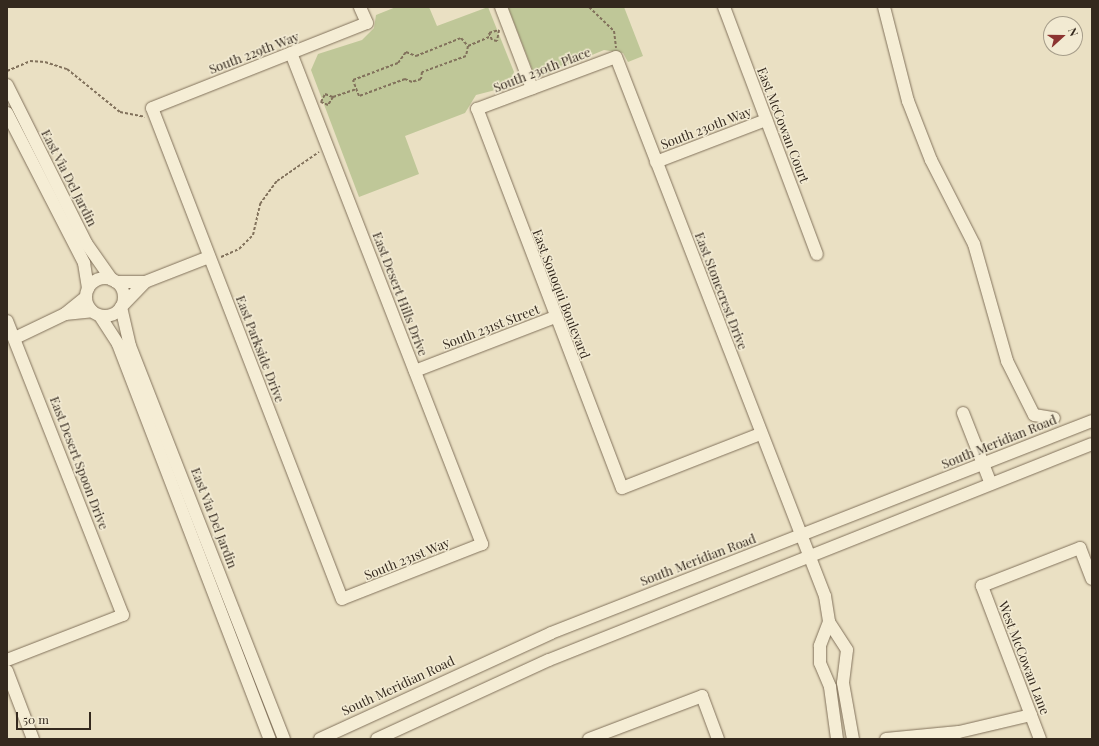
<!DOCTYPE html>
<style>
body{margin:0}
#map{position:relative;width:1099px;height:746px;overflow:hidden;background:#eae0c3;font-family:"Playfair Display",serif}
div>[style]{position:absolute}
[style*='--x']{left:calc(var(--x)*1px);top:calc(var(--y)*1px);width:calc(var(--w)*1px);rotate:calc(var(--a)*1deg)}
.green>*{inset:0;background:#bfc798}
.path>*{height:2px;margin-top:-1px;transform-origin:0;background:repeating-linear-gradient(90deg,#82725c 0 3px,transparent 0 5px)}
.roads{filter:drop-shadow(0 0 1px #82725c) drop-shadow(0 0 1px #82725c)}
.minor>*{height:12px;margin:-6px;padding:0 6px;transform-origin:6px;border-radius:6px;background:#f5edd5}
.minor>.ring{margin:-6px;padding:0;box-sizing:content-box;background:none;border:12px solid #f5edd5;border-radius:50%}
span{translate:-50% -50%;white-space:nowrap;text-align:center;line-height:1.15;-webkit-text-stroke:3px #f2ead2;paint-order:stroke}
.street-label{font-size:13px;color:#34291e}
.frame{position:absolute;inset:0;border:8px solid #34291e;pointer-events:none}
.north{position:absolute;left:1043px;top:16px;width:40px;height:40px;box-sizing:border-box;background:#f2ead2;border:1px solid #a69d8a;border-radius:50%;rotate:69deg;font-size:11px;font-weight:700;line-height:16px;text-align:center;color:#34291e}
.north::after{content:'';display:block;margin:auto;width:14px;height:18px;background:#8c3431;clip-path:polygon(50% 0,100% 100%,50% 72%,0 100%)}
.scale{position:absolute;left:16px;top:712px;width:75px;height:18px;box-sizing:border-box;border:2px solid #34291e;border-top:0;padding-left:5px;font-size:12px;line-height:14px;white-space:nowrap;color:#34291e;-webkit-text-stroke:3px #f2ead2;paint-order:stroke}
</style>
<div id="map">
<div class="green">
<i style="clip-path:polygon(396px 7px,429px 7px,437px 26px,488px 7px,514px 72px,507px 87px,476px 95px,465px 113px,405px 136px,419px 174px,359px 197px,311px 70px,318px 54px,362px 40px,374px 28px,376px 15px)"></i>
<i style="clip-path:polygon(508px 7px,624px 7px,643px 56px,628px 62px,623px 53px,604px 50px,539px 77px,532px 69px)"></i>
</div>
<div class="path">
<i style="--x:589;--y:7;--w:35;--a:44"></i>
<i style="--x:614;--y:31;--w:17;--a:83"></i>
<i style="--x:499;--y:30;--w:11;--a:100"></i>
<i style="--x:497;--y:41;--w:5;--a:-169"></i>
<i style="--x:492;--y:40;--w:8;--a:-113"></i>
<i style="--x:489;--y:33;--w:10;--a:-17"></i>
<i style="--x:461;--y:38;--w:11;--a:49"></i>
<i style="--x:468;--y:46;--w:10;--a:101"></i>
<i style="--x:466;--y:56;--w:47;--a:160"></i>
<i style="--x:422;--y:72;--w:7;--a:98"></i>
<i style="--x:421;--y:79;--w:9;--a:162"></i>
<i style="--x:412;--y:82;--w:8;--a:-157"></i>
<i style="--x:405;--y:79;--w:49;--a:159.7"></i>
<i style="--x:359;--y:96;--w:17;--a:-111"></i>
<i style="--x:353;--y:80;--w:48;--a:-20.7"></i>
<i style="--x:398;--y:63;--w:14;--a:-54"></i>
<i style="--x:406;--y:52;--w:11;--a:22"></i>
<i style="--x:416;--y:56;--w:48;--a:-21.8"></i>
<i style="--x:468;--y:46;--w:23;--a:-23"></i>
<i style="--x:7;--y:71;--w:25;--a:-23"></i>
<i style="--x:30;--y:61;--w:15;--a:4"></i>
<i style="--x:45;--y:62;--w:23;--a:18"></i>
<i style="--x:67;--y:69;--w:68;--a:39.1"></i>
<i style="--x:120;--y:112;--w:25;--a:11"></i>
<i style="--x:333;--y:97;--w:9;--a:122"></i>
<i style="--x:328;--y:105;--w:8;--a:-157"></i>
<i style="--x:321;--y:102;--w:9;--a:-63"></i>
<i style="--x:325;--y:94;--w:9;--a:21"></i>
<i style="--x:333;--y:97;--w:24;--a:-19"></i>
<i style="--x:221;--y:257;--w:20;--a:-24"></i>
<i style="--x:239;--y:249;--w:20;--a:-45"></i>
<i style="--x:253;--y:235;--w:32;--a:-77"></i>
<i style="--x:260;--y:204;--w:29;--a:-54"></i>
<i style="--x:277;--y:181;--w:51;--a:-34.6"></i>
</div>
<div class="roads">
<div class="minor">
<i style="--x:501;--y:7;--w:87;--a:69.1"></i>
<i style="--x:724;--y:7;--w:264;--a:69.4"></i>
<i style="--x:884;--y:7;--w:97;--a:75.7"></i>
<i style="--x:908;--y:101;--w:63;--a:68.7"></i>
<i style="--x:931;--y:160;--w:94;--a:62.9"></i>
<i style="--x:974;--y:244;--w:122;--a:74.2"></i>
<i style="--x:1007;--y:361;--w:60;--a:63.4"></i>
<i style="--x:1034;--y:415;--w:20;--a:9"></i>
<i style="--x:291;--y:53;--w:527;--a:68.74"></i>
<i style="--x:482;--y:544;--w:150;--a:158.6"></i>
<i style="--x:342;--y:599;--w:526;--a:-111.15"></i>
<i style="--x:152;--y:108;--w:231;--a:-21.6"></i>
<i style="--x:367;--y:23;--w:17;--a:-114"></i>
<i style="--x:7;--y:85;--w:177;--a:63.4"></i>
<i style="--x:86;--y:243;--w:45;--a:54.9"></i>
<i style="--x:7;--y:113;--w:169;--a:62.8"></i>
<i style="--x:84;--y:263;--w:26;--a:81"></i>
<i style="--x:656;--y:162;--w:118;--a:-20.9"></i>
<i class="ring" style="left:86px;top:278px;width:26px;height:26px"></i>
<i style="--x:116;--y:282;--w:29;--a:0"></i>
<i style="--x:145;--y:282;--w:69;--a:-21.3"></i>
<i style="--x:122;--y:306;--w:33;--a:-46"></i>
<i style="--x:121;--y:307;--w:40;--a:77"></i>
<i style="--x:130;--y:346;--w:422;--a:68.6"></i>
<i style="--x:65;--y:314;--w:27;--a:-39"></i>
<i style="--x:100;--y:316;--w:33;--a:57"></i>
<i style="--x:118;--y:344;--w:423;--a:69"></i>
<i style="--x:7;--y:321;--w:316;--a:68.5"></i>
<i style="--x:123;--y:615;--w:124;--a:158.8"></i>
<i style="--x:15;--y:338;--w:55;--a:-25.6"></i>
<i style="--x:65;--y:314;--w:27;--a:-6"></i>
<i style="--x:415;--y:371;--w:150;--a:-21.1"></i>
<i style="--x:963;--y:413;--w:76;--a:68.5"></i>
<i style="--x:760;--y:434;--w:148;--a:158.6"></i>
<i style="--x:622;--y:488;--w:406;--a:-110.9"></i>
<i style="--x:477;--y:109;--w:148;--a:-20.5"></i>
<i style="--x:616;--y:57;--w:578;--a:68.81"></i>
<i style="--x:825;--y:596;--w:26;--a:81"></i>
<i style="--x:829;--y:622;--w:33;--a:57"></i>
<i style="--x:847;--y:650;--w:33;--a:97"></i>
<i style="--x:843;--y:683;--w:57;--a:79.9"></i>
<i style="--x:829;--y:622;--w:26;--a:111"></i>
<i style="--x:820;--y:646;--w:17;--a:90"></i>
<i style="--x:820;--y:663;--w:26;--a:67"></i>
<i style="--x:830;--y:687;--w:52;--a:82.3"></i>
<i style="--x:7;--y:671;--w:73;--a:69.1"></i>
<i style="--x:320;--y:739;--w:254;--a:-24.6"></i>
<i style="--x:551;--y:633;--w:581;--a:-21.4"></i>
<i style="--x:377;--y:739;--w:189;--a:-24.7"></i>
<i style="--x:549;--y:660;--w:584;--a:-21.69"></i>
<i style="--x:589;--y:739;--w:121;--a:-20.8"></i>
<i style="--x:702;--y:696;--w:46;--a:69.6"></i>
<i style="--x:886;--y:739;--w:73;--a:-5.5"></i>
<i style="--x:959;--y:732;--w:74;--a:-13.3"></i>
<i style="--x:1040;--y:739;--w:164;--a:-110.8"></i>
<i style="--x:982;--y:586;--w:105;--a:-21.2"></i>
<i style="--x:1080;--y:548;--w:33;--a:69"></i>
</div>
</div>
<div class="street-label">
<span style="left:254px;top:53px;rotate:-21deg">South 229th Way</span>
<span style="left:542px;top:70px;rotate:-21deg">South 230th Place</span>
<span style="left:783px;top:125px;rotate:69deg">East McCowan Court</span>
<span style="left:706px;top:128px;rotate:-21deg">South 230th Way</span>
<span style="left:69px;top:178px;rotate:63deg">East Via Del Jardin</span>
<span style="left:721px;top:291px;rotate:69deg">East Stonecrest Drive</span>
<span style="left:400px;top:294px;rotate:69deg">East Desert Hills Drive</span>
<span style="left:561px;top:294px;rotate:69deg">East Sonoqui Boulevard</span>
<span style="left:491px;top:327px;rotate:-21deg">South 231st Street</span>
<span style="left:260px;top:349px;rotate:69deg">East Parkside Drive</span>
<span style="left:999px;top:442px;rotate:-22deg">South Meridian Road</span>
<span style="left:79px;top:463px;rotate:69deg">East Desert Spoon Drive</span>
<span style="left:214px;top:518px;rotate:69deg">East Via Del Jardin</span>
<span style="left:407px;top:559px;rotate:-22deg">South 231st Way</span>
<span style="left:698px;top:560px;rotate:-21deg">South Meridian Road</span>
<span style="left:1024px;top:658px;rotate:69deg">West McCowan Lane</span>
<span style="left:398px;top:686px;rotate:-25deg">South Meridian Road</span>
</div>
<div class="frame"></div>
<div class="north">N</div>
<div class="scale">50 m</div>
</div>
